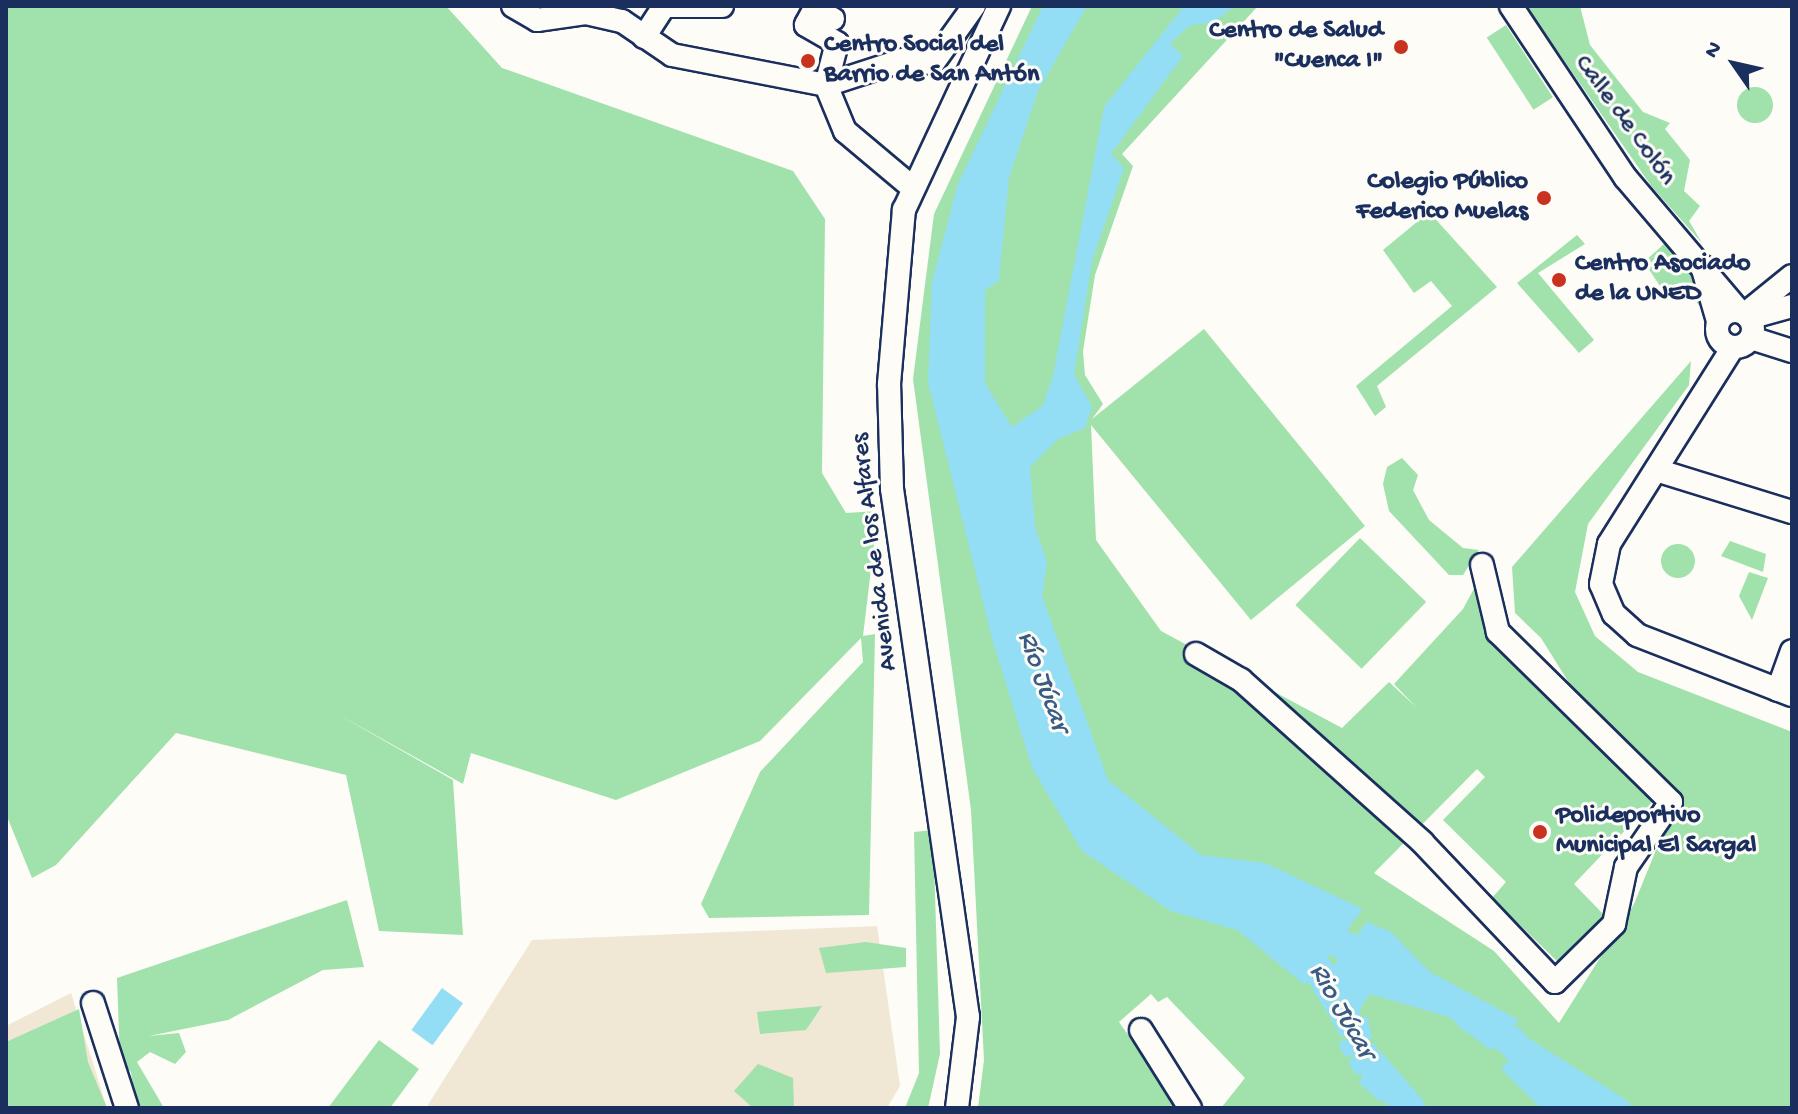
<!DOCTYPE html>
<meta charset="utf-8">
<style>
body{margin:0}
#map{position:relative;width:1798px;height:1114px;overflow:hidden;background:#fdfcf7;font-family:"Gochi Hand",sans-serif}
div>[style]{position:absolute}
.built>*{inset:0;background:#f0e7d5}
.green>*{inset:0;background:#a1e1ab;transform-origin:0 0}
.round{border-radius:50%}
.water>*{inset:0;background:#93def4;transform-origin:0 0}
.river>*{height:30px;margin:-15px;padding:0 15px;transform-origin:15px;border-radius:15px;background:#93def4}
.roads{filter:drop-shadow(2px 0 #1b2f5e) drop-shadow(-2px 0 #1b2f5e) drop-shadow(0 2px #1b2f5e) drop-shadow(0 -2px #1b2f5e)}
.minor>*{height:22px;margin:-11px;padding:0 11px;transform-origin:11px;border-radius:11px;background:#fdfcf7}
.minor>.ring{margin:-11px;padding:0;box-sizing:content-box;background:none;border:22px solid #fdfcf7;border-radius:50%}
.dots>*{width:22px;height:22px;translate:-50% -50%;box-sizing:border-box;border:4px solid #fdfcf7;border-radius:50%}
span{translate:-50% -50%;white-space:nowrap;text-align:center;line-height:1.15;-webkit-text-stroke:6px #fdfcf7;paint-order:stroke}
.poi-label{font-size:26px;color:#1b2f5e;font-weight:700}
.right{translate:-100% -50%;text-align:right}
.left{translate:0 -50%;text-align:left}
.street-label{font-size:26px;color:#1b2f5e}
.water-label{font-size:28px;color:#395b84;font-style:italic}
.frame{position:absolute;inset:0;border:8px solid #1b2f5e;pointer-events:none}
.north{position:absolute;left:1694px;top:24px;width:80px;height:80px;-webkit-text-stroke:6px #fdfcf7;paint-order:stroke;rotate:304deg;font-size:22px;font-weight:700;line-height:32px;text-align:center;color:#1b2f5e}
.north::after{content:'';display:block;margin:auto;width:28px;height:36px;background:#1b2f5e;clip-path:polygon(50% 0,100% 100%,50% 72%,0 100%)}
</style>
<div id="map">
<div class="built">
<i style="clip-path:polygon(877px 926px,900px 1086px,887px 1108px,426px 1108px,532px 940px)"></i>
<i style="clip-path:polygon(71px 993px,107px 1108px,6px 1108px,6px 1026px)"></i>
</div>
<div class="green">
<i style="clip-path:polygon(6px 6px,446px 6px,502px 68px,793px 171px,825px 219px,822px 473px,846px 513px,878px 511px,863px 636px,875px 634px,869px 915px,709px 918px,701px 904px,760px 772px,863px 662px,861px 638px,760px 741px,616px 800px,471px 753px,463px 784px,334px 712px,453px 780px,463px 935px,379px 931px,346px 775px,176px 733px,56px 865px,32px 878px,6px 814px)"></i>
<i style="clip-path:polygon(1032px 6px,1258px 6px,1122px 154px,1133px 166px,1095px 275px,1083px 351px,1085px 375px,1103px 404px,1092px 419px,1204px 329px,1365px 526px,1251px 620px,1091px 425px,1096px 540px,1161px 631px,1342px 728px,1389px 682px,1416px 707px,1394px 684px,1463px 609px,1477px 583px,1485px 629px,1657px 797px,1574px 884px,1604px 915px,1559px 963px,1492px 898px,1506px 882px,1443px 820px,1485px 777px,1477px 769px,1374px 873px,1494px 951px,1559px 1023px,1634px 904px,1678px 796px,1576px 694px,1541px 638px,1515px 613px,1512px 567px,1691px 361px,1689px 385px,1588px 524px,1575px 592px,1595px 636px,1638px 672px,1792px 732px,1792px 1108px,1221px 1108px,1245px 1078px,1167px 997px,1158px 1002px,1151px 994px,1119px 1022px,1179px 1108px,978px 1108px,984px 1060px,971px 810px,913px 379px,934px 214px)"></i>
<i style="clip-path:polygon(1526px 6px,1580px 6px,1590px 45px,1643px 112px,1670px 123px,1665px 129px,1690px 160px,1684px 191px,1700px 206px,1689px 221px,1702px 243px,1652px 187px)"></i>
<i style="left:1506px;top:25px;width:86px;height:23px;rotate:57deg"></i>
<i class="round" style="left:1737px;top:87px;width:36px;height:36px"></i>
<i style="clip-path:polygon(1429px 212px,1497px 287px,1377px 386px,1386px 407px,1375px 416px,1356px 386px,1452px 306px,1431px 281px,1414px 293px,1383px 250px)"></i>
<i style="clip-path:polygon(1577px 235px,1585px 244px,1538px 273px,1594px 340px,1579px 353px,1517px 283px)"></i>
<i style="clip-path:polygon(1665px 243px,1696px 280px,1707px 305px,1703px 310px,1680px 283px,1662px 289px,1644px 262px)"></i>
<i style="clip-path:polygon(1402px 458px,1418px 475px,1413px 490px,1429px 520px,1463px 548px,1479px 550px,1463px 575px,1449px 575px,1389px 511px,1383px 484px,1387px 467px)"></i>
<i style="left:1360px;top:538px;width:92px;height:93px;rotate:44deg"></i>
<i style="clip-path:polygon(1730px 541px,1766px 554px,1763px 572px,1721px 556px)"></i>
<i class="round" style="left:1661px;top:544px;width:34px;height:34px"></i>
<i style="clip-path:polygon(1749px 572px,1768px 578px,1752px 620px,1739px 596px)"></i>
<i style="clip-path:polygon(933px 830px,940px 1054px,928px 1108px,905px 1108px,919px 1073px,914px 832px)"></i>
<i style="clip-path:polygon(347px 900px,364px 967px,323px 970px,228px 1020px,149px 1036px,179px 1033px,186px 1052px,175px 1064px,150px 1052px,137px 1062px,164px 1108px,136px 1108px,131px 1072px,120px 1060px,117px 978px)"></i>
<i style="clip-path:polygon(866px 942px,906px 948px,906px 967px,826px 973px,819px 948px)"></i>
<i style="clip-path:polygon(822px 1006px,806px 1030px,760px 1034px,757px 1012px)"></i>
<i style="clip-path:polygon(79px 1009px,88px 1062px,107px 1108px,6px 1108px,6px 1042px)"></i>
<i style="clip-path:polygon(379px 1040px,419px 1069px,390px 1108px,328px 1108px)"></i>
<i style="clip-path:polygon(758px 1064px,793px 1078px,794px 1108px,753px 1108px,734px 1091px)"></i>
</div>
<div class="water">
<i style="clip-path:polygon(1043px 6px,1087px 6px,1038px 91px,1009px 178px,999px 281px,985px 290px,985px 383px,1012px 427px,1043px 405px,1053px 376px,1104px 107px,1184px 6px,1235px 6px,1212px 23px,1190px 25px,1170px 44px,1183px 56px,1111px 154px,1124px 168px,1092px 261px,1074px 374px,1092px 407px,1085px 428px,1058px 439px,1030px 467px,1035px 527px,1047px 562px,1042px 596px,1108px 780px,1201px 855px,1265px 863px,1363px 909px,1305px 985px,1237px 930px,1171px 911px,1082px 851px,1032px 768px,992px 639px,928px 382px,932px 282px,958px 184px)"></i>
<i style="clip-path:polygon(1367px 922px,1391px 932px,1430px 972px,1519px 1020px,1490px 1050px,1449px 1017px,1370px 994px,1353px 1019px,1367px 1016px,1372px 1037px,1365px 1044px,1376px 1044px,1378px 1068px,1405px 1089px,1380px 1102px,1359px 1083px,1365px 1072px,1356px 1075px,1348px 1062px,1355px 1054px,1345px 1057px,1338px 1043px,1352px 1037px,1340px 1036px,1328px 1013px,1341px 1011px,1329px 1009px,1329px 998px,1315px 990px)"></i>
<i style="left:442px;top:988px;width:26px;height:52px;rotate:36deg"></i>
<i style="clip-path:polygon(1528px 1038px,1628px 1101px,1632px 1108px,1541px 1108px,1501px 1069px)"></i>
</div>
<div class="river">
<i style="left:1303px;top:922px;width:92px;rotate:29.9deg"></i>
<i style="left:1297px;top:935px;width:92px;rotate:58.4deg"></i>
<i style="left:1470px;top:1017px;width:48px;rotate:30.3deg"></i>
<i style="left:1511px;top:1041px;width:89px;rotate:49.1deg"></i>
<i style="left:1371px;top:1063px;width:60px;rotate:49.1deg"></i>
</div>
<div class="roads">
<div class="minor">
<i style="left:513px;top:6px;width:28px;rotate:30deg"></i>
<i style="left:537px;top:20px;width:49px;rotate:-8.1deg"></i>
<i style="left:586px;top:13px;width:37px;rotate:13deg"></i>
<i style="left:622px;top:21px;width:60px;rotate:34.2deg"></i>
<i style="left:672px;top:55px;width:157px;rotate:11deg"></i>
<i style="left:826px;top:85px;width:50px;rotate:67.6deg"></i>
<i style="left:845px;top:131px;width:89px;rotate:40deg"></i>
<i style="left:1511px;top:6px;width:206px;rotate:56.3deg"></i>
<i style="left:1625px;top:177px;width:176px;rotate:49.6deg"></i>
<i style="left:644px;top:37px;width:37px;rotate:-57deg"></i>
<i style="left:664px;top:6px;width:58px"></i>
<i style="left:826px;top:85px;width:81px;rotate:-18deg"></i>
<i style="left:903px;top:60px;width:30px;rotate:6deg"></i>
<i style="left:933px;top:63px;width:70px;rotate:-54.3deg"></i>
<i style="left:826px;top:85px;width:43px;rotate:-75.3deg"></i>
<i style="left:837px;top:43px;width:36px;rotate:-150deg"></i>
<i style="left:806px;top:25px;width:17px;rotate:-62deg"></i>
<i style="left:814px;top:10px;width:21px;rotate:25deg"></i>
<i style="left:1702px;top:266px;width:57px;rotate:73.8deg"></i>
<i class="ring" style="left:1717px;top:311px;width:14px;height:14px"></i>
<i style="left:1745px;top:314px;width:60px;rotate:-39deg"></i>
<i style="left:1749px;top:318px;width:45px;rotate:-15.6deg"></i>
<i style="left:1751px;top:338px;width:43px;rotate:17.6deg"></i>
<i style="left:1733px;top:347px;width:233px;rotate:122.2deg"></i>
<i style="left:1609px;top:544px;width:41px;rotate:101.3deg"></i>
<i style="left:1601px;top:584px;width:33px;rotate:67deg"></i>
<i style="left:1614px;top:614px;width:31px;rotate:42deg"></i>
<i style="left:1637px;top:635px;width:166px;rotate:21.2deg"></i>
<i style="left:1656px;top:470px;width:142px;rotate:17.2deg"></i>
<i style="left:1196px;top:654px;width:52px;rotate:30deg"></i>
<i style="left:1241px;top:680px;width:243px;rotate:41.8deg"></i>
<i style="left:1422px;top:842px;width:193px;rotate:46.5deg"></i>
<i style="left:1555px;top:982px;width:83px;rotate:-44.5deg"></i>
<i style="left:1614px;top:924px;width:58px;rotate:-78.1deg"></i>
<i style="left:1626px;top:867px;width:79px;rotate:-55.3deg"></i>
<i style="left:1671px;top:802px;width:243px;rotate:-135.5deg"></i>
<i style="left:1498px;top:632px;width:69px;rotate:-103.4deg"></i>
<i style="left:1778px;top:690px;width:41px;rotate:-70.3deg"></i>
<i style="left:93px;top:1003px;width:110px;rotate:72.1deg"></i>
<i style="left:1141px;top:1030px;width:92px;rotate:57.9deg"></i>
<i style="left:957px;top:1108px;width:92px;rotate:-83.1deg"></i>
<i style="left:968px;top:1017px;width:533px;rotate:-98.19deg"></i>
<i style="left:892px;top:489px;width:105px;rotate:-91.6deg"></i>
<i style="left:889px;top:384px;width:175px;rotate:-85.1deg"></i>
<i style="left:904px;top:210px;width:225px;rotate:-65deg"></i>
</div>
</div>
<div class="dots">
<i style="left:1401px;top:47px;background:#c8321e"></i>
<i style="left:808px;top:61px;background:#c8321e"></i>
<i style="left:1544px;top:198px;background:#c8321e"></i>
<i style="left:1559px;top:280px;background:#c8321e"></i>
<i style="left:1540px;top:832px;background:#c8321e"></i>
</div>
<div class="poi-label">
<span class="right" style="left:1383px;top:47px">Centro de Salud<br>"Cuenca I"</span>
<span class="left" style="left:824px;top:61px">Centro Social del<br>Barrio de San Antón</span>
<span class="right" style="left:1528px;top:198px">Colegio Público<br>Federico Muelas</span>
<span class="left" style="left:1575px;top:280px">Centro Asociado<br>de la UNED</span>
<span class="left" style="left:1556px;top:832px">Polideportivo<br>Municipal El Sargal</span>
</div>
<div class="street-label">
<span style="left:1624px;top:121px;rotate:54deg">Calle de Colón</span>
<span style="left:876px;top:552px;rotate:-97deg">Avenida de los Alfares</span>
</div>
<div class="water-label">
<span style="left:1042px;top:682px;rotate:70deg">Río Júcar</span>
<span style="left:1341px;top:1012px;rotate:60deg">Rio Júcar</span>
</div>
<div class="frame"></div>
<div class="north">N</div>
</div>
